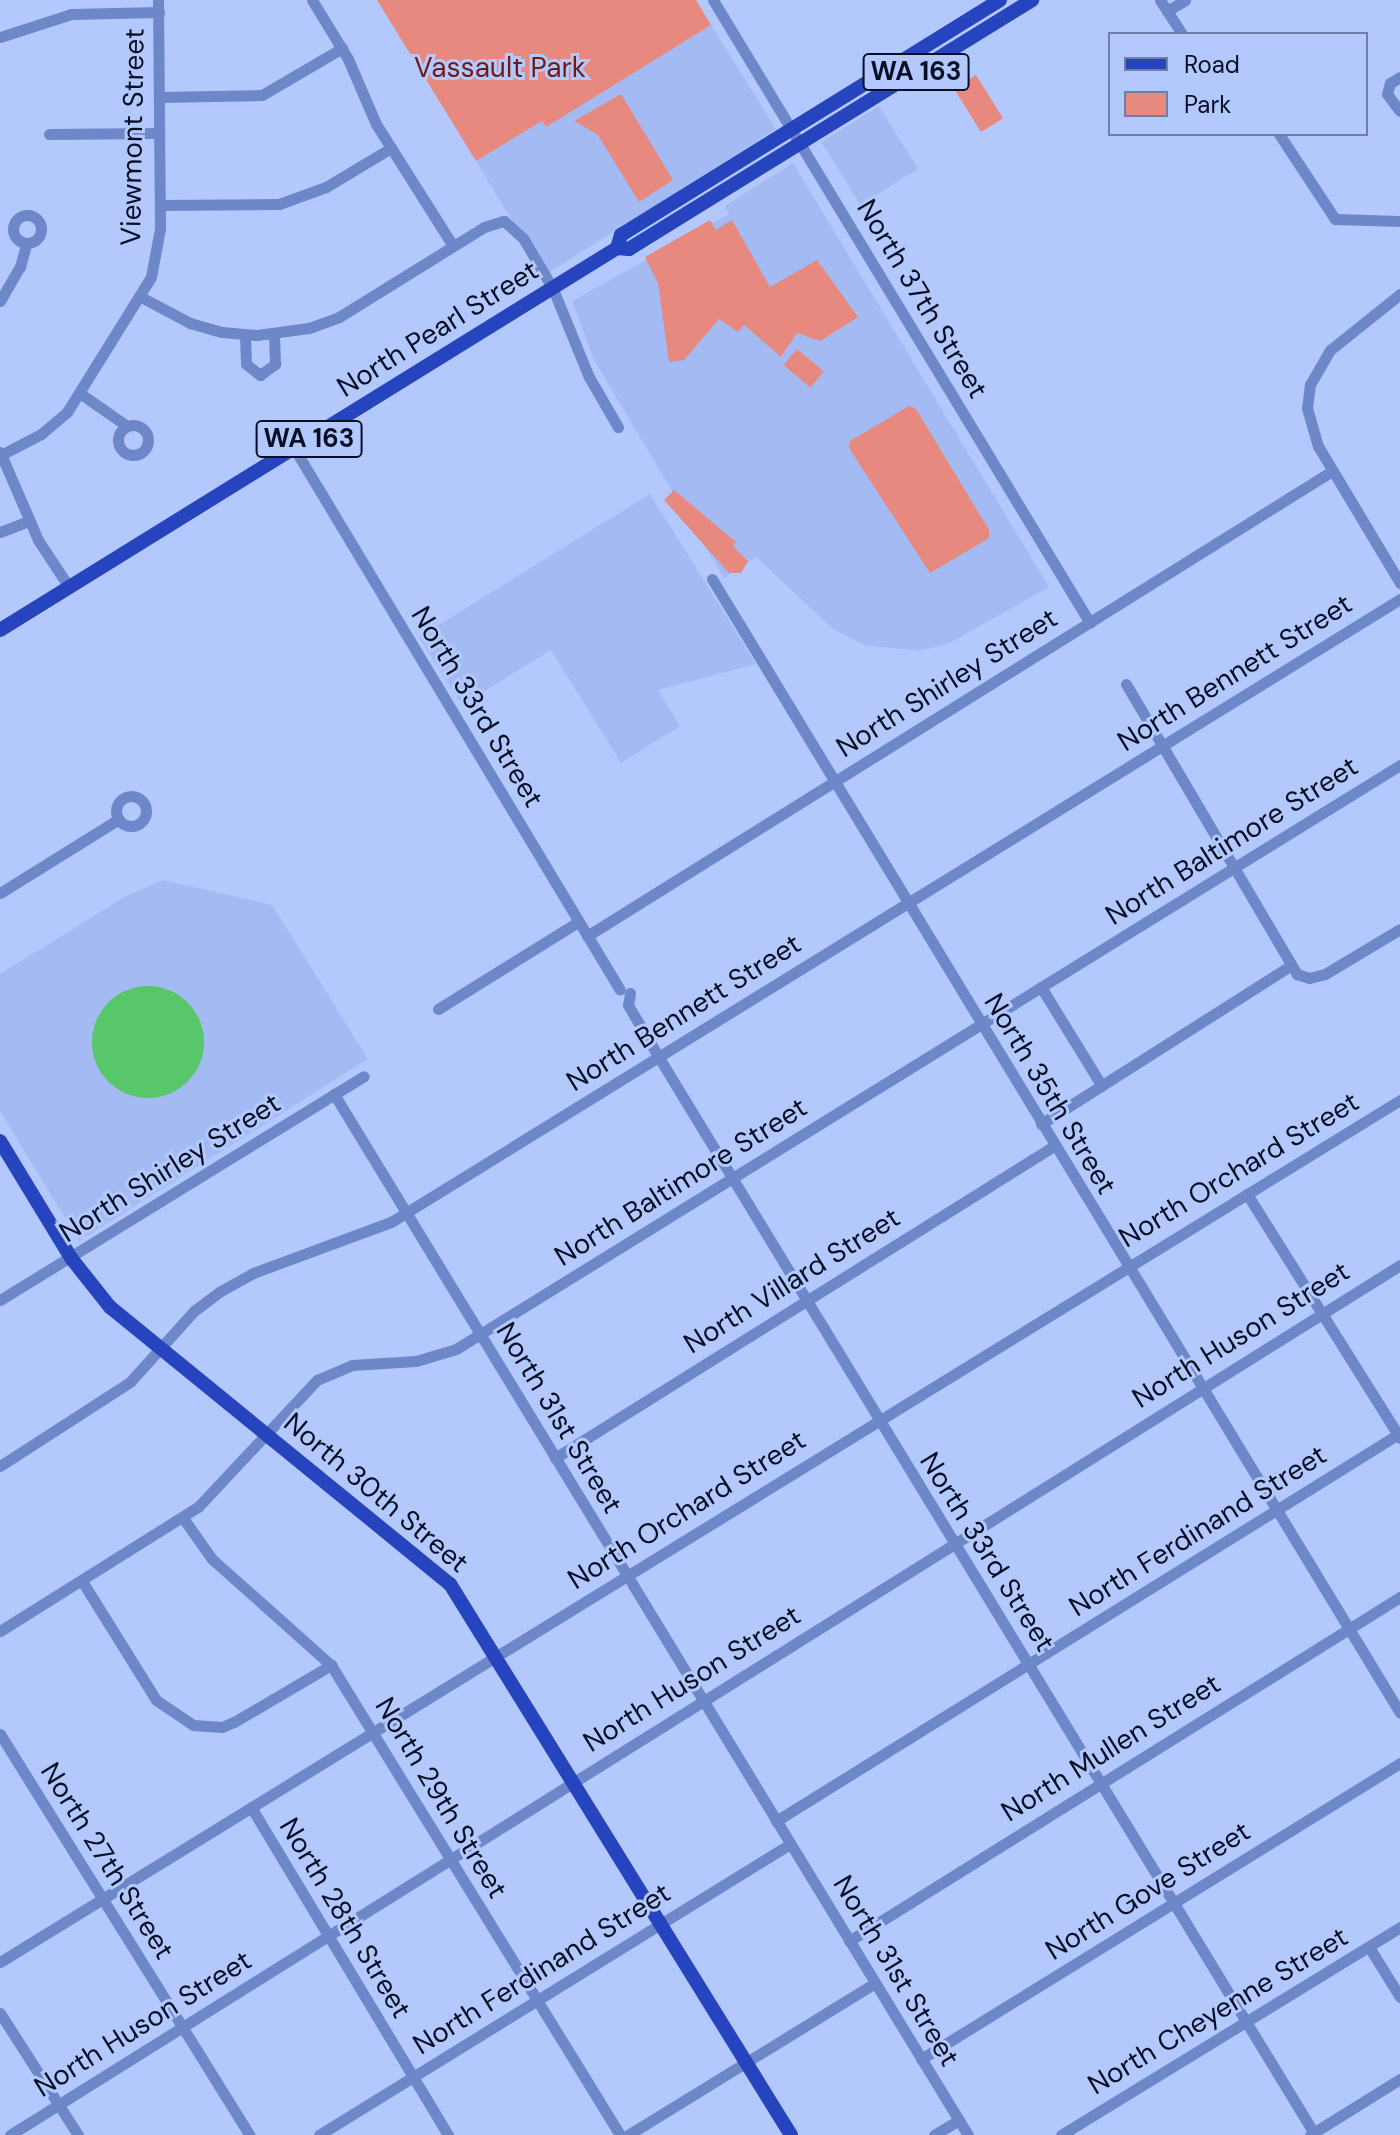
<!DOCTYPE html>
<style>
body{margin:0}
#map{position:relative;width:1400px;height:2135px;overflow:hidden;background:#b3c9fe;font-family:"DM Sans",sans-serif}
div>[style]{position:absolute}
.built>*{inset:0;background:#a3baf3;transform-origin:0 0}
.green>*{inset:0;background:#e8897f;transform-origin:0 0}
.water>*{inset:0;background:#58c769}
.round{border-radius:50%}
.minor>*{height:11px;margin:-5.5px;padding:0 5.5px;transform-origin:5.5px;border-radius:5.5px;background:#6e87c8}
.minor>.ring{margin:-5.5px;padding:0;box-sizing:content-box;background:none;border:11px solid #6e87c8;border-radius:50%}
.major>*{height:14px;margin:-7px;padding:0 7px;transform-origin:7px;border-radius:7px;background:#2644bd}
span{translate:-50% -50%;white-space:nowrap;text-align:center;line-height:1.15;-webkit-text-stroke:6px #b3c9fe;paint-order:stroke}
.shield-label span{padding:2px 6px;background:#b3c9fe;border:2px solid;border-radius:6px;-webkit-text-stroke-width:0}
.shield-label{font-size:26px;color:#070f25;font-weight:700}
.park-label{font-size:28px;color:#6e1b18}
.street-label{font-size:28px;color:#070f25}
.legend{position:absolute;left:1108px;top:32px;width:260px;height:104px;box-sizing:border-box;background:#b3c9fe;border:2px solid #6e7fa7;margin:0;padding:10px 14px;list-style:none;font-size:24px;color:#070f25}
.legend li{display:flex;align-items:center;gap:16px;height:40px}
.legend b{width:40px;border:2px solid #6e7fa7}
</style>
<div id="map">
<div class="built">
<i style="clip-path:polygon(711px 25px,776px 129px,545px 275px,476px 161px,542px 121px,546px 126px)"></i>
<i style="left:879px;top:106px;width:74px;height:68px;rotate:58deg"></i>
<i style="clip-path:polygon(793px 163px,1049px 587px,948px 644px,919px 651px,864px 645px,833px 629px,756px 557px,724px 578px,594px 360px,572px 301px,729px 214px,725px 206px)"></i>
<i style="clip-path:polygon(650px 494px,756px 664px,658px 690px,680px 726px,621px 763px,551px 650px,462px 705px,419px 637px)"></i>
<i style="clip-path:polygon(163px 880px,272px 905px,368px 1059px,79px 1241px,0 1111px,0 974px,126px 896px)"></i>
</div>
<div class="green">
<i style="clip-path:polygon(377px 0,696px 0,711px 25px,546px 127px,542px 121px,476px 161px)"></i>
<i style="left:976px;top:75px;width:51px;height:26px;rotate:58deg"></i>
<i style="clip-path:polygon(621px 94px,673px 180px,639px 202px,598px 135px,574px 121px)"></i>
<i style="clip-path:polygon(710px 220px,716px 230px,732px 220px,770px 287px,817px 260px,858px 317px,820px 341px,797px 333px,781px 357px,744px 325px,738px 332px,719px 319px,684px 360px,669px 362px,658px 283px,645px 257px)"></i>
<i style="left:797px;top:349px;width:35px;height:21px;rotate:40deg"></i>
<i style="clip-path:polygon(909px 406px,916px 409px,989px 530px,989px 538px,930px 573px,849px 448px,850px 441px)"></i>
<i style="clip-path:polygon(674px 490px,736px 542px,733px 546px,748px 561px,741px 573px,729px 573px,664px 500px)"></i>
</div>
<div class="water">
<i class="round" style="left:92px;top:986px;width:112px;height:112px"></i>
</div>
<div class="minor">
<i style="left:312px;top:0;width:69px;rotate:58.6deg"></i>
<i style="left:348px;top:59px;width:71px;rotate:66.7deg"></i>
<i style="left:376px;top:124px;width:144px;rotate:57.7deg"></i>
<i style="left:713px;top:0;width:728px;rotate:58.82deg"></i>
<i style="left:1160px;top:0;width:40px;rotate:57.1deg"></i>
<i style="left:1167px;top:11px;width:21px;rotate:-31deg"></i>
<i style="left:0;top:37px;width:75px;rotate:-17.9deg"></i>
<i style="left:71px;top:14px;width:88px;rotate:-1.3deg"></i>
<i style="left:1400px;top:77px;width:12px;rotate:149deg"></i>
<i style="left:1390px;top:83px;width:11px;rotate:105deg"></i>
<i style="left:1387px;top:94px;width:21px;rotate:53deg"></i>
<i style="left:159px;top:97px;width:103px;rotate:-1.1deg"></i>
<i style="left:262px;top:95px;width:93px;rotate:-30.4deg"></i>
<i style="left:49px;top:134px;width:109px;rotate:-0.5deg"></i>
<i style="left:1279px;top:134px;width:102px;rotate:56.6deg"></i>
<i style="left:1335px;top:219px;width:65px;rotate:1.8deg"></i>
<i style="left:160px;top:205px;width:119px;rotate:-0.5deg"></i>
<i style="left:279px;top:204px;width:50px;rotate:-19.9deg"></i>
<i style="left:326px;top:187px;width:76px;rotate:-31deg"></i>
<i class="ring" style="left:13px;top:215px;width:17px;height:17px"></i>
<i style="left:1400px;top:294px;width:90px;rotate:141.3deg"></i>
<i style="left:1330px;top:350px;width:39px;rotate:120deg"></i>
<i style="left:1310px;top:384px;width:24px;rotate:97deg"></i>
<i style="left:1307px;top:408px;width:40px;rotate:74deg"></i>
<i style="left:1318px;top:446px;width:160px;rotate:59.1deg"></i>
<i style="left:139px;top:296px;width:58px;rotate:27.9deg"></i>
<i style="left:190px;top:323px;width:33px;rotate:16deg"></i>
<i style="left:222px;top:332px;width:35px;rotate:5deg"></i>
<i style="left:257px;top:335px;width:52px;rotate:-7.7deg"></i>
<i style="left:309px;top:328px;width:32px;rotate:-20deg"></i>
<i style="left:339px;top:317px;width:171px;rotate:-31.8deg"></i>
<i style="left:484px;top:227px;width:21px;rotate:-17deg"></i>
<i style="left:504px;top:221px;width:25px;rotate:42deg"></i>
<i style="left:523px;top:238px;width:59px;rotate:59.5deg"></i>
<i style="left:553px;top:289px;width:95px;rotate:67.8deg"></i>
<i style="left:589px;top:377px;width:58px;rotate:59.9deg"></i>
<i style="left:0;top:301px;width:39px;rotate:-60deg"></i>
<i style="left:20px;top:267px;width:24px;rotate:-75deg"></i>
<i style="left:245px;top:335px;width:29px;rotate:88deg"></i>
<i style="left:246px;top:364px;width:18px;rotate:38deg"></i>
<i style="left:260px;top:375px;width:19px;rotate:-36deg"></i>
<i style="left:275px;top:364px;width:30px;rotate:-92deg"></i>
<i style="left:81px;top:394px;width:56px;rotate:34.8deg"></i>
<i class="ring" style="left:118px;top:425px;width:19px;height:19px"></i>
<i style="left:294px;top:448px;width:632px;rotate:58.97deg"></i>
<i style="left:0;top:452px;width:96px;rotate:66.6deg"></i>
<i style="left:38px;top:540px;width:56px;rotate:56.6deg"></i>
<i style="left:1px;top:455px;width:45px;rotate:-27.7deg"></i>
<i style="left:41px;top:434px;width:34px;rotate:-40deg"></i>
<i style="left:67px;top:412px;width:159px;rotate:-58.1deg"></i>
<i style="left:151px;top:277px;width:49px;rotate:-79.4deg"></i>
<i style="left:160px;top:229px;width:229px;rotate:-90.5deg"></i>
<i style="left:0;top:532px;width:31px;rotate:-21deg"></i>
<i style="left:712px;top:579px;width:1326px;rotate:58.75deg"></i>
<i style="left:1126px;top:684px;width:337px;rotate:59.5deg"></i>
<i style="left:1297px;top:974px;width:13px;rotate:18deg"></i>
<i style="left:1309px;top:978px;width:16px;rotate:-14deg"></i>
<i style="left:1325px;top:974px;width:87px;rotate:-31deg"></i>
<i class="ring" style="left:116px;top:796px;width:19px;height:19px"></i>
<i style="left:0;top:893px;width:140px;rotate:-31.9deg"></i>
<i style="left:587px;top:936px;width:878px;rotate:-31.97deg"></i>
<i style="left:1041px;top:987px;width:116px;rotate:58.4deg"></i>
<i style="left:630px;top:993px;width:12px;rotate:99deg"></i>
<i style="left:628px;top:1005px;width:59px;rotate:59.5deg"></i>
<i style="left:658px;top:1056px;width:1263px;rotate:58.66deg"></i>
<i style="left:438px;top:1009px;width:165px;rotate:-31.9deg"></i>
<i style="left:334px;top:1094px;width:1219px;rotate:58.66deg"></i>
<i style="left:1041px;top:1124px;width:295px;rotate:-32.4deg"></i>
<i style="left:1247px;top:1194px;width:288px;rotate:57.9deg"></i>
<i style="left:0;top:1300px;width:427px;rotate:-31.6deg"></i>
<i style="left:555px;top:1458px;width:589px;rotate:-32.02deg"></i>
<i style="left:0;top:1466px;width:155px;rotate:-32.9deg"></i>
<i style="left:130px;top:1382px;width:96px;rotate:-48deg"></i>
<i style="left:194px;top:1311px;width:31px;rotate:-37deg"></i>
<i style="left:219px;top:1292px;width:39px;rotate:-29deg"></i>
<i style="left:253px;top:1273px;width:147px;rotate:-20.3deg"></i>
<i style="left:391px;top:1222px;width:1186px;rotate:-31.69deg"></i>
<i style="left:183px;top:1518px;width:50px;rotate:54.7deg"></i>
<i style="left:212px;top:1559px;width:159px;rotate:41.7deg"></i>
<i style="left:331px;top:1665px;width:552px;rotate:58.41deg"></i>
<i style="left:82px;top:1581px;width:140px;rotate:58.1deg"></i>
<i style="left:156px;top:1700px;width:45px;rotate:34deg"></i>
<i style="left:193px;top:1725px;width:29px;rotate:4deg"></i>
<i style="left:222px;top:1727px;width:13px;rotate:-23deg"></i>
<i style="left:234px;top:1722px;width:113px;rotate:-30.4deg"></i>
<i style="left:0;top:1631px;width:234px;rotate:-32.1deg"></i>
<i style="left:198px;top:1507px;width:174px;rotate:-46.9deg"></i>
<i style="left:317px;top:1380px;width:38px;rotate:-23deg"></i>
<i style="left:352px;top:1365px;width:64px;rotate:-3.6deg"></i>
<i style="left:416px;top:1361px;width:42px;rotate:-16.7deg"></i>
<i style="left:456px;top:1349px;width:1110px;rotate:-31.74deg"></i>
<i style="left:0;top:1734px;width:473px;rotate:58.1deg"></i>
<i style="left:251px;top:1807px;width:383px;rotate:59deg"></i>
<i style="left:776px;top:1821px;width:735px;rotate:-31.87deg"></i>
<i style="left:849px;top:1941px;width:650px;rotate:-31.98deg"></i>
<i style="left:1369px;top:1947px;width:59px;rotate:58.2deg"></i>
<i style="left:0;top:1962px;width:1644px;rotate:-31.62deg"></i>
<i style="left:0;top:2013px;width:145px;rotate:57.4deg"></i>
<i style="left:921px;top:2059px;width:563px;rotate:-31.71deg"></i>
<i style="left:10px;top:2135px;width:1640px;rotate:-32.04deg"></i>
<i style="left:319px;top:2135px;width:554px;rotate:-31.71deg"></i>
<i style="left:628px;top:2135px;width:290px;rotate:-31.6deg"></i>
<i style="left:934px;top:2135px;width:29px;rotate:-31deg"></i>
<i style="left:1061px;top:2135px;width:398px;rotate:-31.5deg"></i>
<i style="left:1310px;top:2135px;width:106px;rotate:-31.9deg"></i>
</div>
<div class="major">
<i style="left:617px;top:248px;width:14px;rotate:-73deg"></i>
<i style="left:621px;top:235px;width:446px;rotate:-31.8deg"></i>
<i style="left:0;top:630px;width:726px;rotate:-31.76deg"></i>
<i style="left:617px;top:248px;width:12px;rotate:5deg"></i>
<i style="left:629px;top:249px;width:474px;rotate:-31.7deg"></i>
<i style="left:0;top:1141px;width:137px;rotate:58.7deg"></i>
<i style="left:71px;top:1258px;width:63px;rotate:51.5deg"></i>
<i style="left:110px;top:1307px;width:439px;rotate:39.2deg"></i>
<i style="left:450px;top:1584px;width:648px;rotate:58.25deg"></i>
</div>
<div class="shield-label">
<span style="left:916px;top:72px">WA 163</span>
<span style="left:309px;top:439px">WA 163</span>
</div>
<div class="park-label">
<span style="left:500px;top:68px">Vassault Park</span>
</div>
<div class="street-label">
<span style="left:133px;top:137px;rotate:-89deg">Viewmont Street</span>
<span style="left:922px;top:299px;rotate:59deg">North 37th Street</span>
<span style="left:438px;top:329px;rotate:-32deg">North Pearl Street</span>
<span style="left:1235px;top:673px;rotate:-32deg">North Bennett Street</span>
<span style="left:947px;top:683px;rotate:-32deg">North Shirley Street</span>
<span style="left:477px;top:707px;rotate:59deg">North 33rd Street</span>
<span style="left:1232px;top:841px;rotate:-32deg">North Baltimore Street</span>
<span style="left:684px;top:1013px;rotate:-32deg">North Bennett Street</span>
<span style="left:1050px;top:1094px;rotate:59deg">North 35th Street</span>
<span style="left:170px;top:1168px;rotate:-32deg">North Shirley Street</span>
<span style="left:1239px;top:1170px;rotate:-31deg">North Orchard Street</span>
<span style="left:681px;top:1182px;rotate:-32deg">North Baltimore Street</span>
<span style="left:792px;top:1281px;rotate:-32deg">North Villard Street</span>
<span style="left:1241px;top:1335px;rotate:-32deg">North Huson Street</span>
<span style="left:559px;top:1418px;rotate:59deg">North 31st Street</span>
<span style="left:376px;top:1493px;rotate:40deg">North 30th Street</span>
<span style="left:687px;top:1510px;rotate:-32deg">North Orchard Street</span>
<span style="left:1198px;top:1531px;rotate:-32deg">North Ferdinand Street</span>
<span style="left:987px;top:1552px;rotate:58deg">North 33rd Street</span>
<span style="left:692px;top:1679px;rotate:-32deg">North Huson Street</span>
<span style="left:1111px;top:1748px;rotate:-32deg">North Mullen Street</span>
<span style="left:441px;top:1798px;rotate:59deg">North 29th Street</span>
<span style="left:107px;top:1861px;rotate:58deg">North 27th Street</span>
<span style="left:1148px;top:1891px;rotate:-32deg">North Gove Street</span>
<span style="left:345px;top:1918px;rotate:59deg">North 28th Street</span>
<span style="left:542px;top:1969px;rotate:-32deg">North Ferdinand Street</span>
<span style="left:896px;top:1971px;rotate:59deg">North 31st Street</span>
<span style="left:1218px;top:2011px;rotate:-31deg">North Cheyenne Street</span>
<span style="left:143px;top:2024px;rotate:-32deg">North Huson Street</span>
</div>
<ul class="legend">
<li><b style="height:10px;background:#2644bd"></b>Road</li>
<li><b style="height:22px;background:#e8897f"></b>Park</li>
</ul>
</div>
